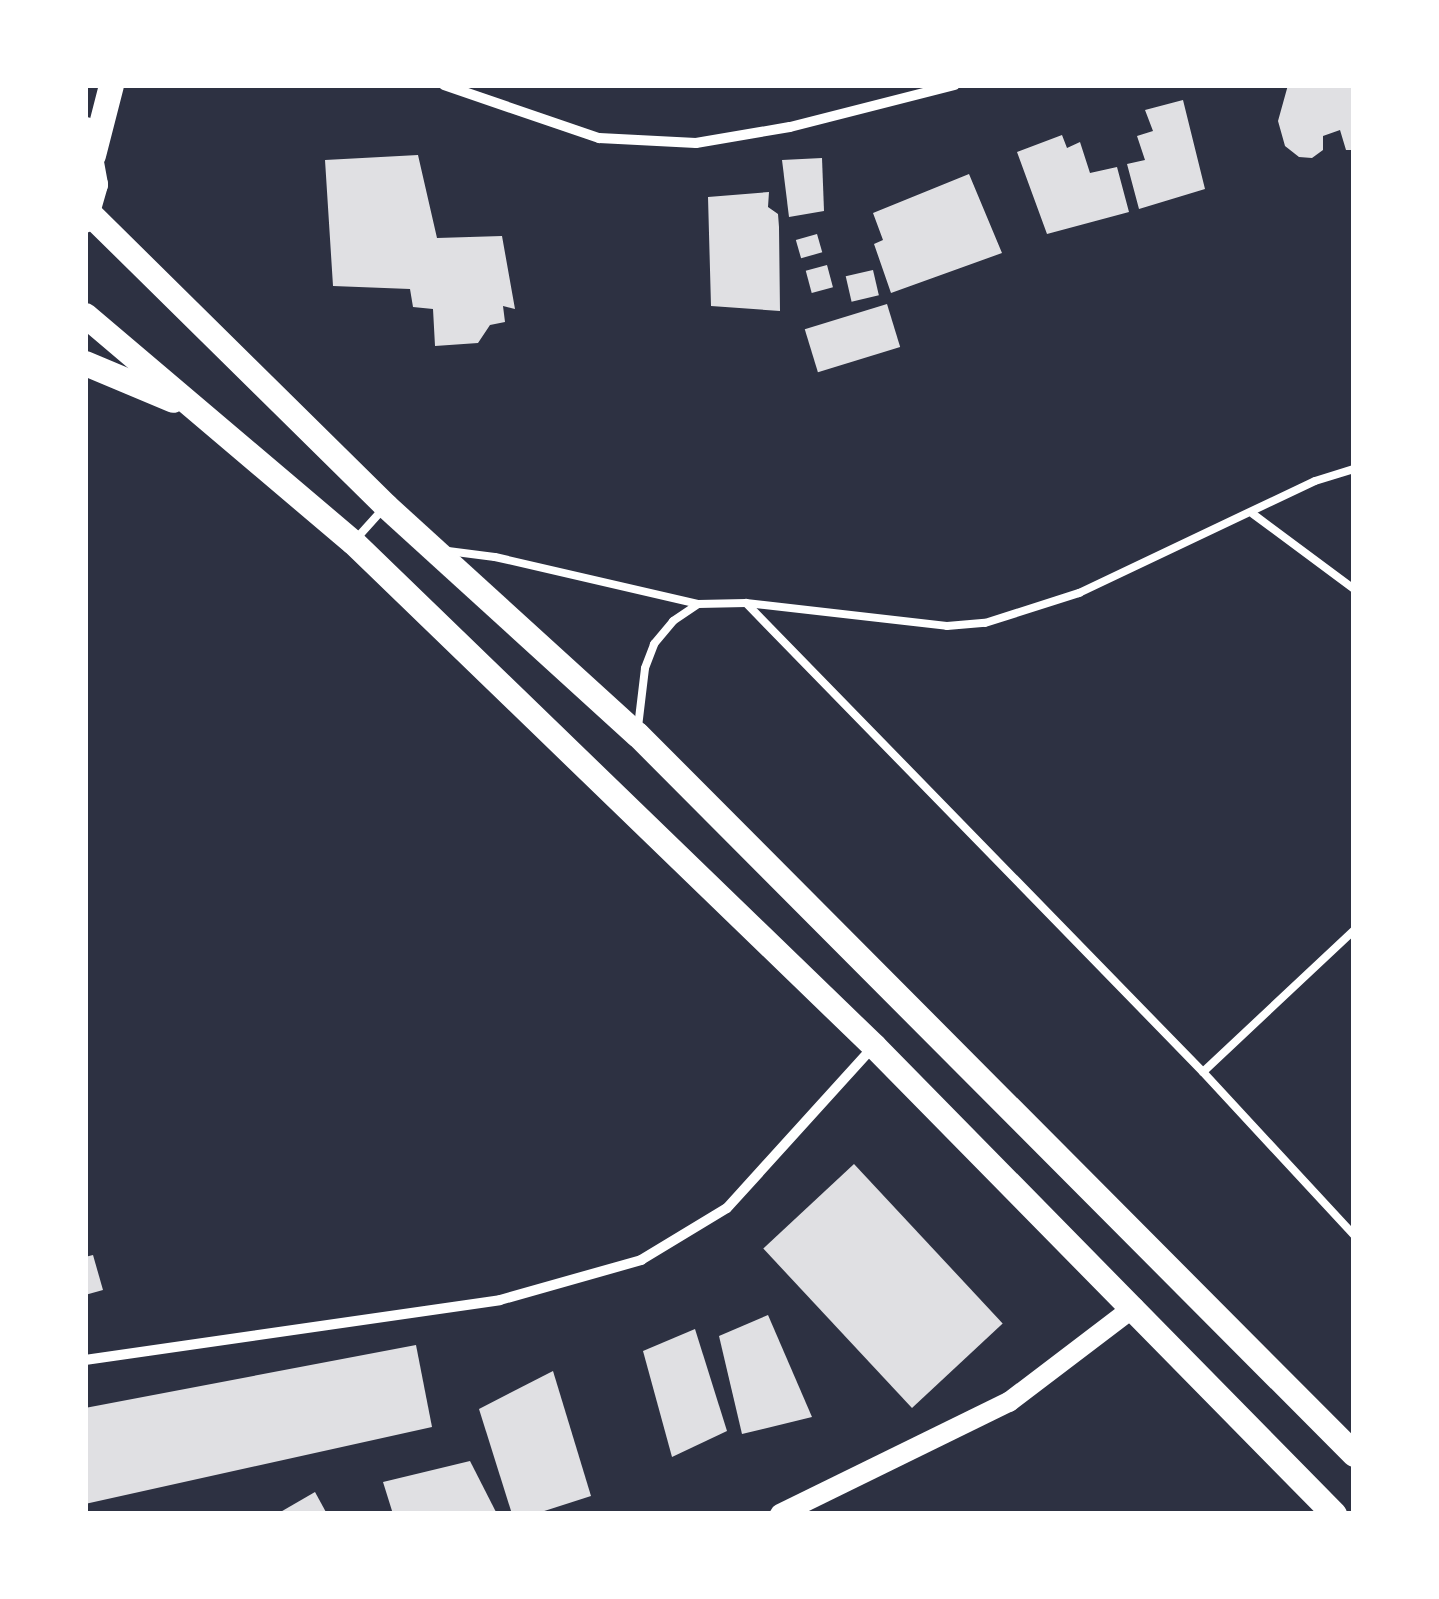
<!DOCTYPE html>
<style>
body{margin:0}
#map{position:relative;width:1439px;height:1599px;overflow:hidden;background:#2d3142;font-family:"Work Sans",sans-serif}
div>[style]{position:absolute}
.building>*{inset:0;background:#e0e0e3;transform-origin:0 0}
.service>*{height:8px;margin:-4px;padding:0 4px;transform-origin:4px;border-radius:4px;background:#fff}
.minor>*{height:10px;margin:-5px;padding:0 5px;transform-origin:5px;border-radius:5px;background:#fff}
.secondary>*{height:20px;margin:-10px;padding:0 10px;transform-origin:10px;border-radius:10px;background:#fff}
.primary>*{height:25px;margin:-12.5px;padding:0 12.5px;transform-origin:12.5px;border-radius:12.5px;background:#fff}
span{translate:-50% -50%;white-space:nowrap;text-align:center;line-height:1.15;-webkit-text-stroke:9px #fff;paint-order:stroke}
.frame{position:absolute;inset:0;border:88px solid #fff;pointer-events:none}
</style>
<div id="map">
<div class="building">
<i style="clip-path:polygon(1288px 85px,1354px 85px,1354px 150px,1346px 150px,1340px 130px,1323px 136px,1323px 150px,1312px 158px,1299px 157px,1285px 146px,1278px 121px)"></i>
<i style="clip-path:polygon(1183px 100px,1205px 189px,1139px 209px,1127px 164px,1145px 160px,1137px 136px,1153px 131px,1145px 110px)"></i>
<i style="clip-path:polygon(1062px 135px,1067px 148px,1080px 142px,1090px 173px,1117px 167px,1129px 212px,1047px 234px,1017px 152px)"></i>
<i style="clip-path:polygon(418px 155px,437px 238px,502px 236px,515px 309px,503px 306px,505px 322px,490px 325px,478px 343px,435px 346px,433px 309px,413px 307px,410px 289px,333px 286px,325px 160px)"></i>
<i style="clip-path:polygon(822px 158px,824px 211px,789px 217px,782px 160px)"></i>
<i style="clip-path:polygon(969px 174px,1002px 253px,891px 293px,874px 244px,883px 240px,873px 213px)"></i>
<i style="clip-path:polygon(769px 192px,768px 207px,778px 214px,779px 227px,780px 311px,711px 306px,708px 197px)"></i>
<i style="left:817px;top:234px;width:19px;height:22px;rotate:74deg"></i>
<i style="left:827px;top:265px;width:23px;height:22px;rotate:75deg"></i>
<i style="left:873px;top:270px;width:26px;height:28px;rotate:77deg"></i>
<i style="left:887px;top:304px;width:45px;height:86px;rotate:73deg"></i>
<i style="left:854px;top:1164px;width:218px;height:124px;rotate:47deg"></i>
<i style="clip-path:polygon(93px 1255px,103px 1290px,85px 1295px,85px 1257px)"></i>
<i style="clip-path:polygon(768px 1315px,812px 1417px,742px 1434px,719px 1336px)"></i>
<i style="clip-path:polygon(695px 1329px,727px 1431px,672px 1457px,643px 1351px)"></i>
<i style="clip-path:polygon(416px 1345px,432px 1427px,85px 1504px,85px 1408px)"></i>
<i style="clip-path:polygon(553px 1371px,591px 1496px,535px 1514px,512px 1514px,479px 1409px)"></i>
<i style="clip-path:polygon(470px 1461px,497px 1514px,393px 1514px,383px 1482px)"></i>
<i style="clip-path:polygon(315px 1492px,327px 1514px,277px 1514px)"></i>
</div>
<div class="service">
<i style="left:1253px;top:514px;width:126px;rotate:36.6deg"></i>
<i style="left:356px;top:539px;width:40px;rotate:-48deg"></i>
<i style="left:448px;top:551px;width:47px;rotate:7.3deg"></i>
<i style="left:495px;top:557px;width:208px;rotate:13deg"></i>
<i style="left:698px;top:604px;width:48px;rotate:-1.2deg"></i>
<i style="left:746px;top:603px;width:202px;rotate:6.5deg"></i>
<i style="left:947px;top:626px;width:38px;rotate:-5deg"></i>
<i style="left:985px;top:623px;width:99px;rotate:-17.7deg"></i>
<i style="left:1079px;top:593px;width:261px;rotate:-25.4deg"></i>
<i style="left:1315px;top:481px;width:41px;rotate:-17.1deg"></i>
<i style="left:746px;top:603px;width:655px;rotate:45.74deg"></i>
<i style="left:1203px;top:1072px;width:207px;rotate:-43.2deg"></i>
<i style="left:638px;top:727px;width:59px;rotate:-83.2deg"></i>
<i style="left:645px;top:668px;width:26px;rotate:-69deg"></i>
<i style="left:654px;top:644px;width:30px;rotate:-50deg"></i>
<i style="left:673px;top:621px;width:30px;rotate:-34deg"></i>
<i style="left:1203px;top:1072px;width:222px;rotate:47.2deg"></i>
</div>
<div class="minor">
<i style="left:444px;top:85px;width:164px;rotate:18.9deg"></i>
<i style="left:599px;top:138px;width:97px;rotate:3deg"></i>
<i style="left:696px;top:143px;width:95px;rotate:-9.7deg"></i>
<i style="left:790px;top:127px;width:170px;rotate:-14.3deg"></i>
<i style="left:85px;top:1360px;width:419px;rotate:-8.2deg"></i>
<i style="left:500px;top:1300px;width:147px;rotate:-15.8deg"></i>
<i style="left:641px;top:1260px;width:100px;rotate:-31.2deg"></i>
<i style="left:727px;top:1208px;width:217px;rotate:-47.8deg"></i>
</div>
<div class="secondary">
<i style="left:780px;top:1514px;width:255px;rotate:-26.1deg"></i>
<i style="left:1009px;top:1402px;width:157px;rotate:-37.2deg"></i>
</div>
<div class="primary">
<i style="left:85px;top:129px;width:56px;rotate:79.7deg"></i>
<i style="left:95px;top:184px;width:37px;rotate:106deg"></i>
<i style="left:93px;top:155px;width:72px;rotate:-75.6deg"></i>
<i style="left:89px;top:213px;width:417px;rotate:44.6deg"></i>
<i style="left:386px;top:506px;width:339px;rotate:42.3deg"></i>
<i style="left:637px;top:734px;width:1016px;rotate:45.12deg"></i>
<i style="left:85px;top:315px;width:351px;rotate:40.3deg"></i>
<i style="left:353px;top:542px;width:725px;rotate:44.05deg"></i>
<i style="left:874px;top:1046px;width:656px;rotate:45.49deg"></i>
<i style="left:85px;top:363px;width:95px;rotate:22.8deg"></i>
</div>
<div class="frame"></div>
</div>
